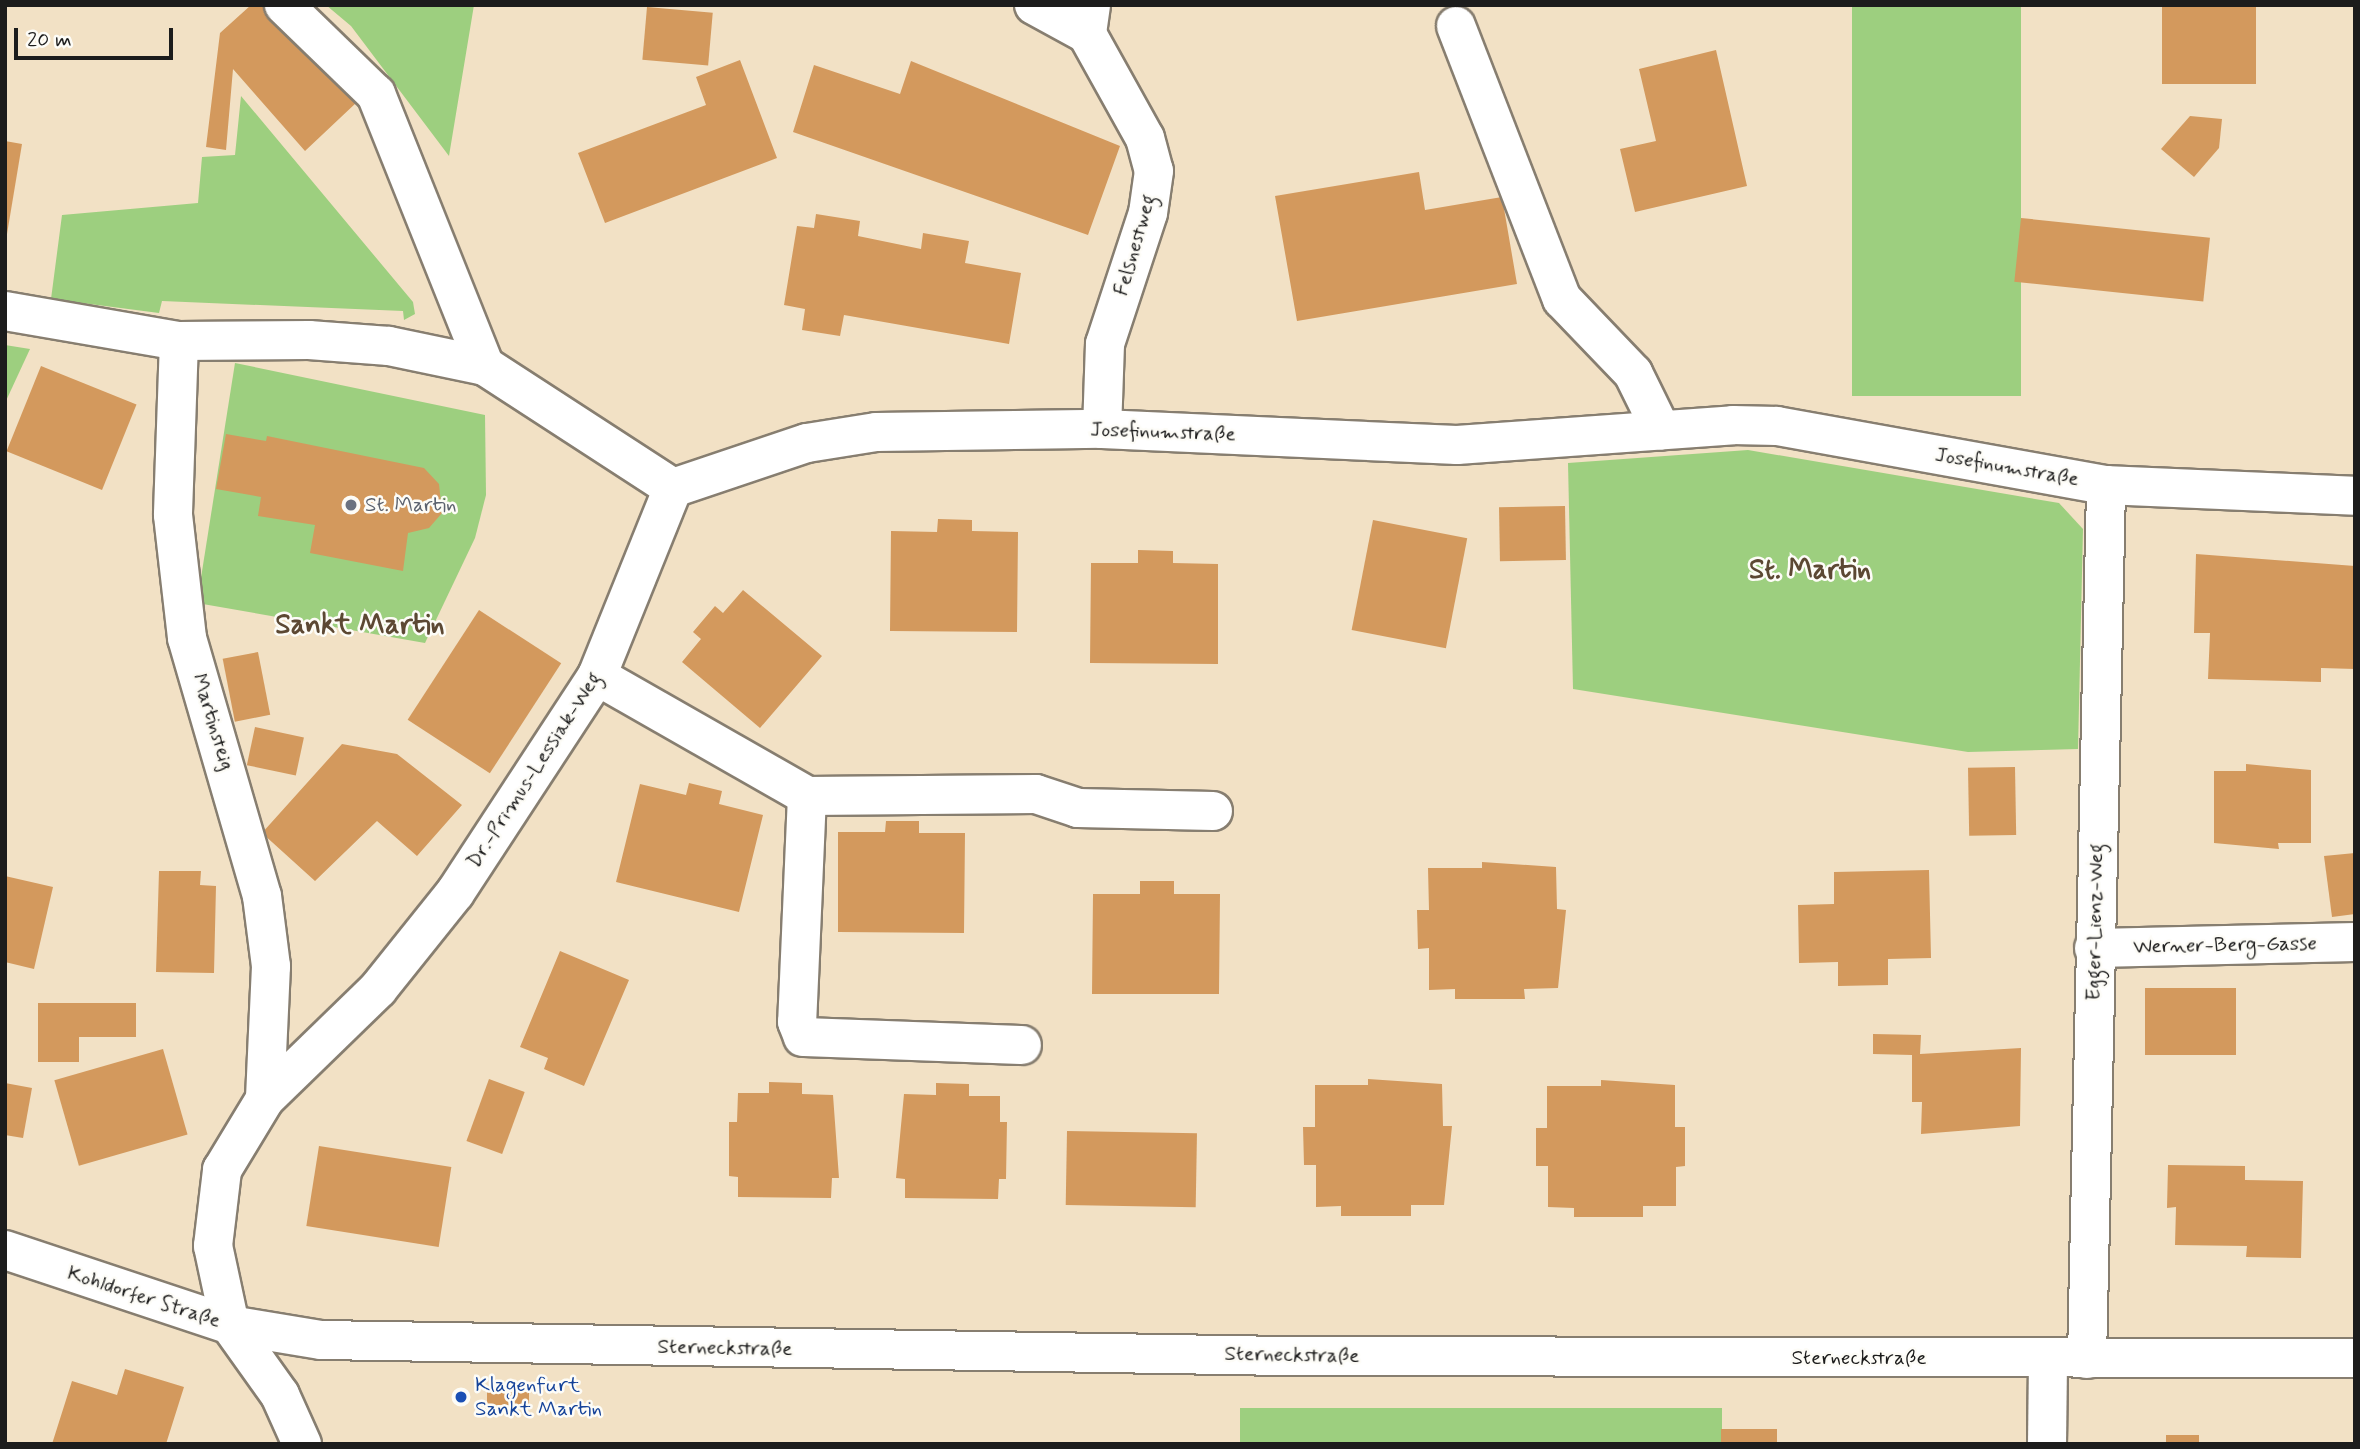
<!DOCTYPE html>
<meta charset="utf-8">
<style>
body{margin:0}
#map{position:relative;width:2360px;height:1449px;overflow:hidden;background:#f2e1c5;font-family:Mynerve,sans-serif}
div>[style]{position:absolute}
.green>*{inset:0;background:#9dcf7f;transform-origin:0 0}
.building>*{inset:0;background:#d3995d;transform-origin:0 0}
.roads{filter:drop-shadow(2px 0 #877e70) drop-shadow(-2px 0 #877e70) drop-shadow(0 2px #877e70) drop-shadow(0 -2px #877e70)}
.minor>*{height:38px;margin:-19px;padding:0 19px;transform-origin:19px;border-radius:19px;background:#fff}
.dots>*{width:19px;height:19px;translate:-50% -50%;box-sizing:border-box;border:4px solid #fdfcf7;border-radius:50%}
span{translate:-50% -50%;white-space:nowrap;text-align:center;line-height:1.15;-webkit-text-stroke:5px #fdfcf7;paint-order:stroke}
.street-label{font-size:21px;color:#1c1c1c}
.worship-label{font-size:21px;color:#5b616d}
.left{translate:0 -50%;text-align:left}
.transit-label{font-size:21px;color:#164399}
.district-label{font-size:28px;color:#5c4833;font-weight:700}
.frame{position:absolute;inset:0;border:7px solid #1c1c1c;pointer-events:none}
.scale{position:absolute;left:14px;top:28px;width:159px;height:32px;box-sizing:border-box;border:4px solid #1c1c1c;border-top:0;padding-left:9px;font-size:21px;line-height:24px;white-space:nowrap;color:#1c1c1c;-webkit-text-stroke:5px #fdfcf7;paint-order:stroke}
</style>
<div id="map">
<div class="green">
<i style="clip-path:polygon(326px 5px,474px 5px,449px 156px,351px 26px)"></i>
<i style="left:1852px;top:5px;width:169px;height:391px"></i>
<i style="clip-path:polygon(241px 96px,413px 302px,415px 314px,404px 320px,403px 311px,162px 301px,159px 313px,51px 299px,62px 215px,198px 203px,202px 157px,235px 155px)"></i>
<i style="clip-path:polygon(5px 345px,30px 349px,5px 403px)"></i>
<i style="clip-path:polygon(235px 363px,485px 415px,486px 495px,475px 538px,425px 643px,197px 603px)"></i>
<i style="clip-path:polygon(1748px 450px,2059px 503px,2083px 529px,2078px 749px,1968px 752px,1573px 689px,1568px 463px)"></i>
<i style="left:1240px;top:1408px;width:482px;height:36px"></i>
</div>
<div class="building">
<i style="clip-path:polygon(251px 5px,263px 5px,357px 102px,305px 151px,233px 69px,226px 150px,206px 147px,220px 33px)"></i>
<i style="left:2162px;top:5px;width:94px;height:79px"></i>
<i style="left:647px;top:7px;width:66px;height:53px;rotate:5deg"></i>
<i style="clip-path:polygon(1716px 50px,1747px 186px,1635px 212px,1620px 149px,1656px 141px,1639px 69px)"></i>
<i style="clip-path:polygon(740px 60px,777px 158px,605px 223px,578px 153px,706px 105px,696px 77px)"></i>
<i style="clip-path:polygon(911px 61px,1120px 146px,1088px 235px,793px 132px,814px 65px,900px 94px)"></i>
<i style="clip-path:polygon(2190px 116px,2222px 119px,2219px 148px,2194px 177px,2161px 149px)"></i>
<i style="clip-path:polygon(5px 141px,22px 144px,7px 234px,5px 234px)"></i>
<i style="clip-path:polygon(1419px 172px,1425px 210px,1502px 197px,1517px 284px,1297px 321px,1275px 196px)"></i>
<i style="clip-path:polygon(816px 214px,860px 221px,858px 236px,921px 249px,923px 233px,969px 241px,965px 263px,1021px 273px,1009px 344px,844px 315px,840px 336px,802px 330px,805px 309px,784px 305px,797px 226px,814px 228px)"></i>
<i style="left:2021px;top:218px;width:190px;height:64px;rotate:6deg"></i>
<i style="left:41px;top:366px;width:103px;height:92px;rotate:22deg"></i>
<i style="clip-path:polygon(226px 434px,266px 441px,267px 436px,424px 468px,439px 484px,442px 513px,429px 528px,408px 533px,403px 571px,310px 553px,315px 525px,258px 516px,261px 497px,216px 489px)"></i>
<i style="left:1565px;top:506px;width:54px;height:66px;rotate:89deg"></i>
<i style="clip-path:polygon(938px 519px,972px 520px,972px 531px,1018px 532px,1017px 632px,890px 631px,891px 531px,937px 532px)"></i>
<i style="left:1373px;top:520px;width:96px;height:112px;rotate:11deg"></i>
<i style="clip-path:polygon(1138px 550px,1173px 551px,1173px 563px,1218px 564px,1218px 664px,1090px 663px,1091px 563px,1138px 563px)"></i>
<i style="clip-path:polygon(2196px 554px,2355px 566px,2355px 669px,2321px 668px,2321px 682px,2208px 679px,2210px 633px,2194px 633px)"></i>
<i style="clip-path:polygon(743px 590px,822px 656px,760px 728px,682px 662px,701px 639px,693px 632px,715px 606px,723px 613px)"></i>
<i style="left:479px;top:610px;width:98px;height:131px;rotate:33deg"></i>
<i style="left:258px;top:652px;width:64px;height:36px;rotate:79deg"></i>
<i style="left:255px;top:727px;width:50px;height:39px;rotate:12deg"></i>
<i style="clip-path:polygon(342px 744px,397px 754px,462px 805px,417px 856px,377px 821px,315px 881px,262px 833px)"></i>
<i style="clip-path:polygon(2246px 764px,2311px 770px,2311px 843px,2278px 843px,2279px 849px,2214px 843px,2214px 771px,2246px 771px)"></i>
<i style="left:2015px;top:767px;width:68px;height:47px;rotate:89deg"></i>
<i style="clip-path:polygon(689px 783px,722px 791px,719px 804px,763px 815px,739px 912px,616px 882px,640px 784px,686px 795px)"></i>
<i style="clip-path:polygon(886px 821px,919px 821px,919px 833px,965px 833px,964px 933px,838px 932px,838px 832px,885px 832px)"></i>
<i style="clip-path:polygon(2355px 853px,2355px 914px,2332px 917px,2324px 856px)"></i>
<i style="clip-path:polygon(1482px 862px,1556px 867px,1557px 909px,1566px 910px,1558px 988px,1524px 989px,1525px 999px,1455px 999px,1455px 989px,1429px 990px,1429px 948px,1418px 949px,1417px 910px,1429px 910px,1428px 868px,1482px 868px)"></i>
<i style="clip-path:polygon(1929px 870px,1931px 958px,1888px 959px,1888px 985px,1838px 986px,1838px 962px,1799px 963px,1798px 905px,1834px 904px,1834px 872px)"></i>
<i style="clip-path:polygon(159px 871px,201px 871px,200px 885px,216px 886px,214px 973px,156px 972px)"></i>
<i style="clip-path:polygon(5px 876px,53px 887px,34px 969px,5px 962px)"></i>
<i style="clip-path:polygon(1140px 881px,1174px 881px,1174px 894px,1220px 894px,1219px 994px,1092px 994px,1093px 894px,1140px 894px)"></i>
<i style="clip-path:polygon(560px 951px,629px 980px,584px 1086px,544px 1069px,548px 1058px,520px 1047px)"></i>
<i style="left:2236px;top:988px;width:67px;height:91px;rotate:90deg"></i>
<i style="clip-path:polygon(38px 1003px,136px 1003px,136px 1037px,79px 1037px,79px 1062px,38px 1062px)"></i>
<i style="clip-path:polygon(1873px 1034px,1921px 1035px,1920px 1054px,2021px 1048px,2020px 1126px,1921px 1134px,1922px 1102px,1912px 1102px,1912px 1055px,1873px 1054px)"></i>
<i style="left:163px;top:1049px;width:89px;height:113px;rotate:74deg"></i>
<i style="left:489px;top:1079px;width:38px;height:66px;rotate:20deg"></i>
<i style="clip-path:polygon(1368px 1079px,1442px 1084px,1443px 1126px,1452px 1126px,1444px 1205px,1411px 1205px,1411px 1216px,1341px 1216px,1341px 1206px,1316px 1207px,1316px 1165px,1304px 1165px,1303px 1127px,1315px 1127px,1315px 1085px,1368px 1085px)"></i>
<i style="clip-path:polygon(1601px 1080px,1675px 1085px,1675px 1127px,1685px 1127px,1685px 1166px,1676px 1167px,1676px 1206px,1643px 1206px,1643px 1217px,1574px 1217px,1574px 1208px,1548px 1207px,1548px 1166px,1536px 1166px,1536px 1128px,1547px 1128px,1547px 1086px,1601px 1086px)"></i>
<i style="clip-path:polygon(769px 1082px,802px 1083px,802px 1094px,833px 1095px,839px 1178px,832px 1178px,831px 1198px,738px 1197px,738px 1177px,729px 1176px,729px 1122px,737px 1122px,738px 1093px,769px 1093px)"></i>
<i style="clip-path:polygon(5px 1083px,32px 1088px,23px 1138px,5px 1135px)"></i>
<i style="clip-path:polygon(936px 1083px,969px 1084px,969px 1096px,1000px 1096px,1000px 1122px,1007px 1122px,1006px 1179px,999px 1179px,998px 1199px,905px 1198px,905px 1179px,896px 1178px,904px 1094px,936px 1095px)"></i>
<i style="left:1067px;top:1131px;width:130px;height:74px;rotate:1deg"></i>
<i style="left:319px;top:1146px;width:134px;height:81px;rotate:9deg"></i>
<i style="clip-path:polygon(2168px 1165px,2245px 1166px,2245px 1180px,2303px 1181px,2301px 1258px,2246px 1257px,2247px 1246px,2175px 1245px,2176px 1207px,2167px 1208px)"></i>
<i style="clip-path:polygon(125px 1369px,184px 1387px,166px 1444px,52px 1444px,72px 1381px,117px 1395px)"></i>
<i style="left:529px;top:1392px;width:13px;height:42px;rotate:90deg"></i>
<i style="left:1721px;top:1429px;width:56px;height:15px"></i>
<i style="left:2166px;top:1435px;width:33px;height:9px"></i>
</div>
<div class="roads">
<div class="minor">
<i style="left:284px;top:5px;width:128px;rotate:44.1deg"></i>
<i style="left:376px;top:94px;width:293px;rotate:68.2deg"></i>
<i style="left:485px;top:366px;width:224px;rotate:33deg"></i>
<i style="left:1034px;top:5px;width:60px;rotate:28.7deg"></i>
<i style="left:1091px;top:5px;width:29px;rotate:98deg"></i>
<i style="left:1087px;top:34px;width:119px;rotate:60.9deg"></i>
<i style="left:1145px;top:138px;width:34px;rotate:75deg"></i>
<i style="left:1154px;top:171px;width:42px;rotate:98.1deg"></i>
<i style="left:1148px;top:213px;width:138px;rotate:108.2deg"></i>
<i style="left:1105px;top:344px;width:85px;rotate:92deg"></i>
<i style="left:1456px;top:26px;width:293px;rotate:68.8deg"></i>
<i style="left:1562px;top:299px;width:103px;rotate:46.2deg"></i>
<i style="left:1633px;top:373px;width:64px;rotate:63.8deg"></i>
<i style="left:5px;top:311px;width:177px;rotate:9.8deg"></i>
<i style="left:179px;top:341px;width:130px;rotate:-0.4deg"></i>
<i style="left:309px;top:340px;width:80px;rotate:4.3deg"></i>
<i style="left:389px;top:346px;width:98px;rotate:11.8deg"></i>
<i style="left:179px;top:341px;width:174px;rotate:92deg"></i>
<i style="left:173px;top:515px;width:124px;rotate:83.5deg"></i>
<i style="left:187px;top:638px;width:269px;rotate:73.8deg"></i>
<i style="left:262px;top:896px;width:71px;rotate:82.7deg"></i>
<i style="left:271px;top:966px;width:133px;rotate:92.6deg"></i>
<i style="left:673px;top:488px;width:141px;rotate:-18.6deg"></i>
<i style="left:807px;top:443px;width:70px;rotate:-9.1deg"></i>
<i style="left:876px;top:432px;width:226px;rotate:-0.8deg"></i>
<i style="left:1102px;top:429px;width:355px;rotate:2.6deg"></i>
<i style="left:1457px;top:445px;width:277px;rotate:-4.1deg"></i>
<i style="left:1733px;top:425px;width:44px;rotate:1.3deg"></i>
<i style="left:1777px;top:426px;width:334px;rotate:10.2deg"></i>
<i style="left:2106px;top:485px;width:249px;rotate:2.5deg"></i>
<i style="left:597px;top:676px;width:242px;rotate:29.7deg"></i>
<i style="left:807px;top:796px;width:229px;rotate:-0.5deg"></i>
<i style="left:1036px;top:794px;width:44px;rotate:18.4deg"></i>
<i style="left:1078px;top:808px;width:135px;rotate:1.3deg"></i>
<i style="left:807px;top:796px;width:226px;rotate:92.5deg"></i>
<i style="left:797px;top:1022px;width:16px;rotate:68deg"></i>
<i style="left:803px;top:1037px;width:219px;rotate:2.1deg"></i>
<i style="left:2094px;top:948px;width:261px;rotate:-1.3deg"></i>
<i style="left:5px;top:1250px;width:237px;rotate:18.4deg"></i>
<i style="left:230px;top:1325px;width:92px;rotate:9.4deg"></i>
<i style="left:321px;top:1340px;width:969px;rotate:0.95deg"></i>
<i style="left:1290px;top:1356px;width:1065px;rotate:0.11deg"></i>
<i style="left:2087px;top:1359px;width:874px;rotate:-88.75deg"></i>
<i style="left:302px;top:1444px;width:54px;rotate:-114.2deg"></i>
<i style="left:280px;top:1395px;width:86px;rotate:-125.5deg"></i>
<i style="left:230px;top:1325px;width:81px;rotate:-102.1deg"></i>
<i style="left:213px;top:1246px;width:77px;rotate:-83.2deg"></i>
<i style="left:222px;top:1170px;width:83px;rotate:-58.8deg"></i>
<i style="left:265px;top:1099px;width:158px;rotate:-44.2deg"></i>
<i style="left:378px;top:989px;width:123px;rotate:-51.3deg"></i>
<i style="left:455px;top:893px;width:259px;rotate:-56.8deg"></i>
<i style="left:597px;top:676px;width:203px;rotate:-68deg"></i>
<i style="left:2047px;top:1444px;width:85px;rotate:-89.3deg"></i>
</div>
</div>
<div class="dots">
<i style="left:351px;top:505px;background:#6b7280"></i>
<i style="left:461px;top:1397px;background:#1a4fb4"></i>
</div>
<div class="street-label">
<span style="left:1135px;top:245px;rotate:-74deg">Felsnestweg</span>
<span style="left:1163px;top:432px;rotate:2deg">Josefinumstraße</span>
<span style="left:2007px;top:467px;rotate:10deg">Josefinumstraße</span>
<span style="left:213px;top:722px;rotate:73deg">Martinsteig</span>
<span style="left:534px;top:770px;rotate:-57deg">Dr.-Primus-Lessiak-Weg</span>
<span style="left:2095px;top:922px;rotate:-89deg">Egger-Lienz-Weg</span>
<span style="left:2225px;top:945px;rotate:-1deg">Werner-Berg-Gasse</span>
<span style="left:144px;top:1297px;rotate:18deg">Kohldorfer Straße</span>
<span style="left:725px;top:1348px;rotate:1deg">Sterneckstraße</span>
<span style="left:1292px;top:1355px;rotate:1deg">Sterneckstraße</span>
<span style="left:1859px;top:1358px">Sterneckstraße</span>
</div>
<div class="worship-label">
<span class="left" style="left:365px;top:505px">St. Martin</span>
</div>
<div class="transit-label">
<span class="left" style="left:475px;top:1397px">Klagenfurt<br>Sankt Martin</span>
</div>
<div class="district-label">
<span style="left:1810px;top:571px">St. Martin</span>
<span style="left:360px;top:626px">Sankt Martin</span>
</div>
<div class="frame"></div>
<div class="scale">20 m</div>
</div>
